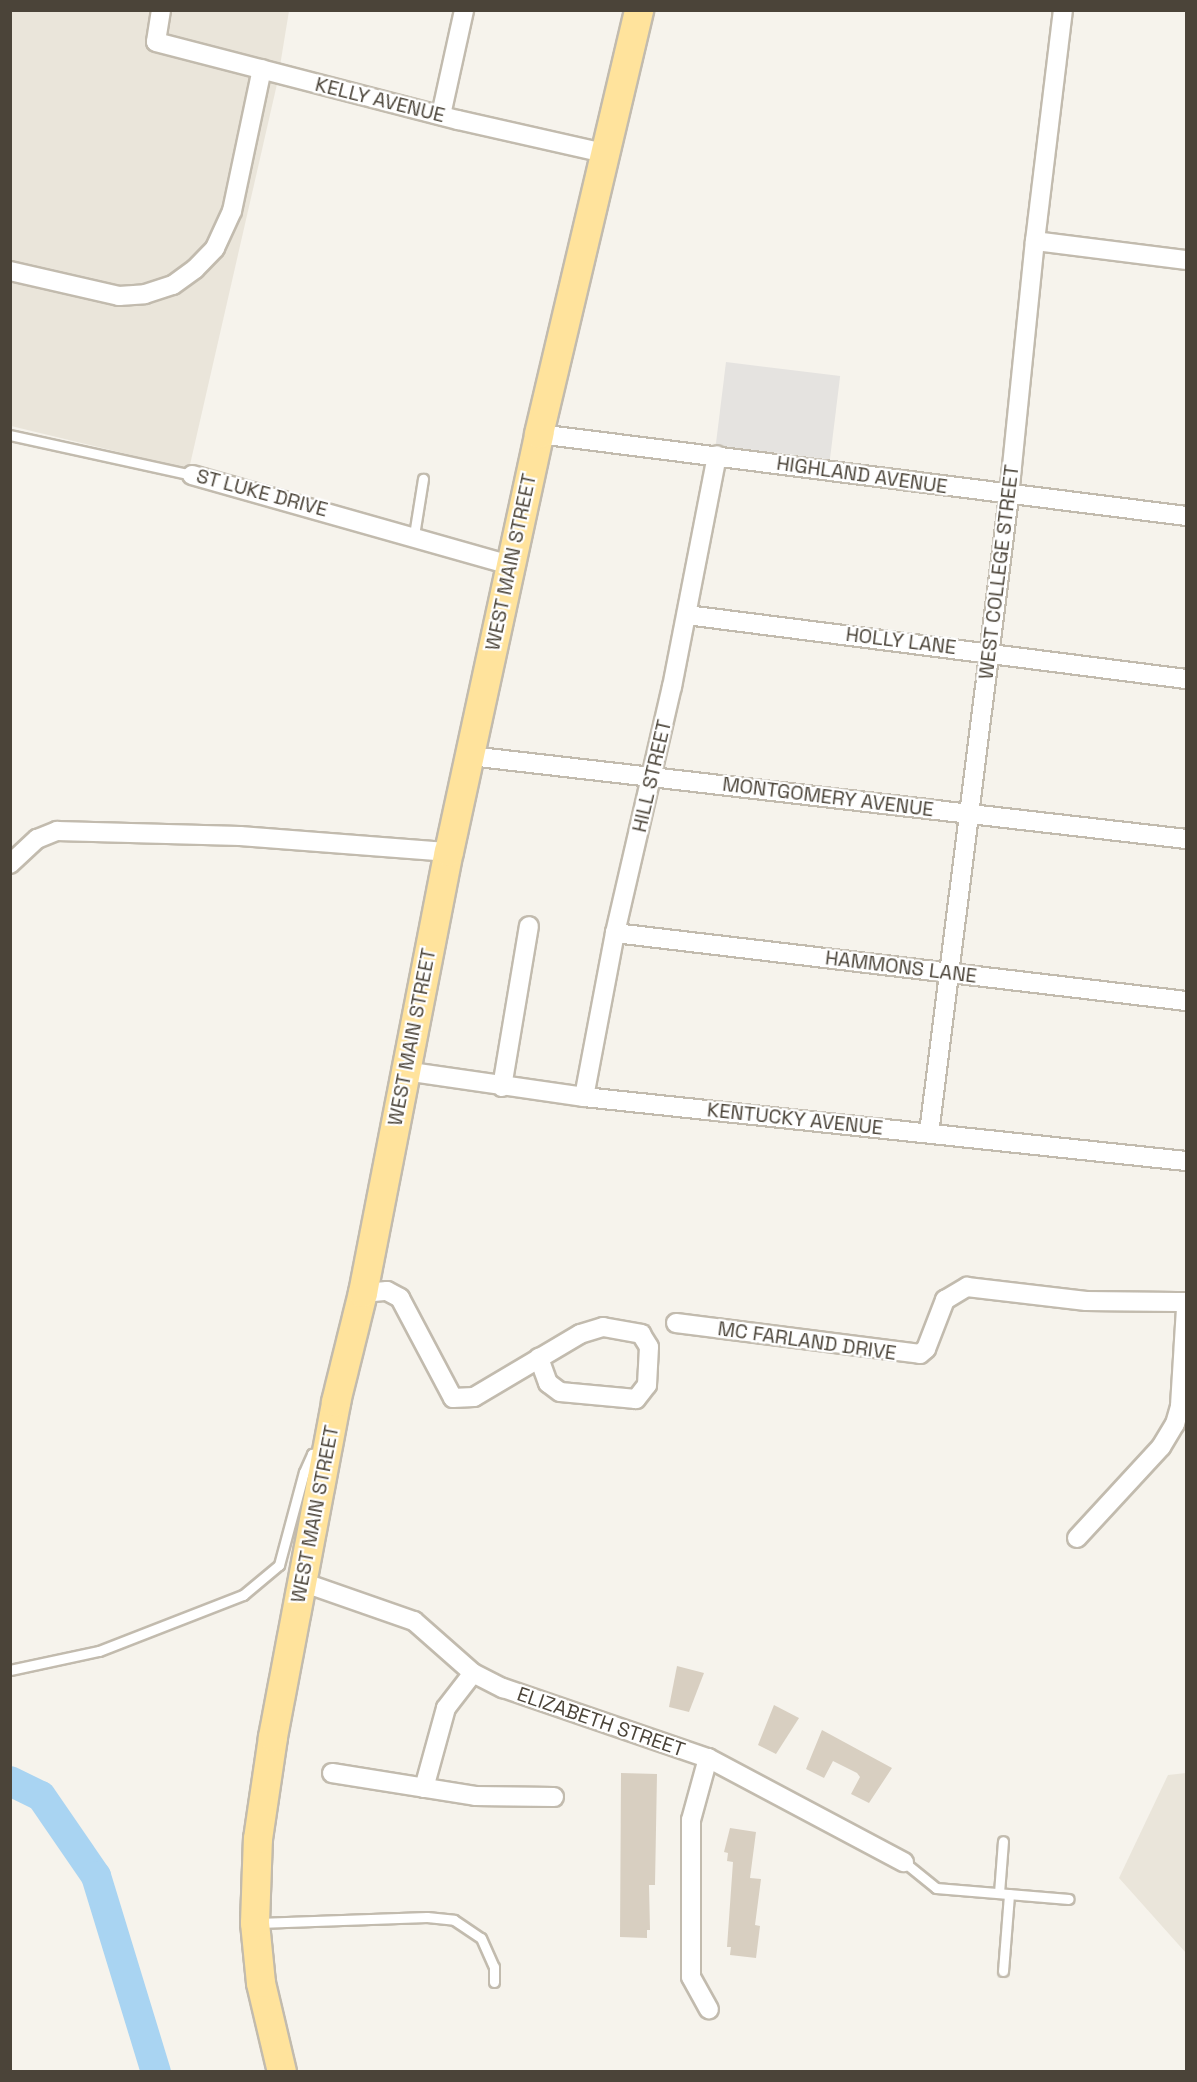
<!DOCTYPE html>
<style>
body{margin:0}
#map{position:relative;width:1197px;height:2082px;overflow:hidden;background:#f6f3ec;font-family:"Space Grotesk",sans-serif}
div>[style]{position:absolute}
.residential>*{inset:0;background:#eae5da}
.parking>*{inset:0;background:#e5e3e0;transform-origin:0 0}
.river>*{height:30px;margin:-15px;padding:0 15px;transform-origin:15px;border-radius:15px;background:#a9d4f2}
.building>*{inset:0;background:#d8cfc1}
.roads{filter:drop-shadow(2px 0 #c2bbae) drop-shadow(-2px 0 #c2bbae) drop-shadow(0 2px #c2bbae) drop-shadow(0 -2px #c2bbae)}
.service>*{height:9px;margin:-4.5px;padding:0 4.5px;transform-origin:4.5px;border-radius:4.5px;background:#fff}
.minor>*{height:18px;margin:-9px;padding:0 9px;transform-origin:9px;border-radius:9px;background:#fff}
.primary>*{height:28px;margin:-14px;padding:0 14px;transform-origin:14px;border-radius:14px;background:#ffe39c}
span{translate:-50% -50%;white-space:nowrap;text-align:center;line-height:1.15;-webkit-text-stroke:4.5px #fff;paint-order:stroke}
.street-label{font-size:20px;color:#4b4439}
.frame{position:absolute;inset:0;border:12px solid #4b4439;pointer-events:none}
</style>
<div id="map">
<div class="residential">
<i style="clip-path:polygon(11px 11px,289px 11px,277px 84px,189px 469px,11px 426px)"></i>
<i style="clip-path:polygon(1186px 1773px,1186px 1953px,1119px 1878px,1168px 1775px)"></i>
</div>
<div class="parking">
<i style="left:726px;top:362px;width:115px;height:84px;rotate:7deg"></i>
</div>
<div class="river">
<i style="left:10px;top:1781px;width:34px;rotate:26deg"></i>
<i style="left:41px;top:1796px;width:97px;rotate:55.5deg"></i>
<i style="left:96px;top:1876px;width:205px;rotate:73deg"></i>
</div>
<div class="building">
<i style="clip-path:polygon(677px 1666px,704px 1673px,689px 1712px,669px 1707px)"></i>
<i style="clip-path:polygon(774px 1705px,799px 1718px,776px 1754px,758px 1745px)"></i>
<i style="clip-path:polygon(822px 1730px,892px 1768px,869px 1803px,851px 1794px,860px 1777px,857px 1773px,833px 1761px,824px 1778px,806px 1769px)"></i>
<i style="clip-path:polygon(621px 1773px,657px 1774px,655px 1885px,649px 1885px,650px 1930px,647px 1930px,647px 1938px,620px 1937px)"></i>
<i style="clip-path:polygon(730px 1828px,756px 1832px,750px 1878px,761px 1879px,755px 1925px,760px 1926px,756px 1958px,730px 1955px,731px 1947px,727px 1947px,733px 1862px,727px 1861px,728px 1853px,724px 1852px)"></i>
</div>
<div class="roads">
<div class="service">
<i style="left:10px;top:435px;width:186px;rotate:12.4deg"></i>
<i style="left:414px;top:535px;width:57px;rotate:-80.9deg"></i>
<i style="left:10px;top:1670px;width:91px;rotate:-12.1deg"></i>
<i style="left:99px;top:1651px;width:155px;rotate:-21.3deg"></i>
<i style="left:243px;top:1595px;width:47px;rotate:-39.8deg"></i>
<i style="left:279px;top:1565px;width:96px;rotate:-75deg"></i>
<i style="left:304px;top:1472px;width:20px;rotate:-66deg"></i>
<i style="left:312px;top:1454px;width:9px;rotate:-6deg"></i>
<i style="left:904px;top:1862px;width:41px;rotate:39.1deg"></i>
<i style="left:936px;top:1888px;width:133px;rotate:4.7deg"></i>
<i style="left:999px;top:1893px;width:52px;rotate:-85.6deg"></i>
<i style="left:258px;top:1923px;width:169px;rotate:-2deg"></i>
<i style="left:427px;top:1917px;width:27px;rotate:6deg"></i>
<i style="left:454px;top:1920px;width:32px;rotate:34deg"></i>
<i style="left:481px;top:1938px;width:32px;rotate:66deg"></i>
<i style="left:494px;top:1967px;width:15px;rotate:90deg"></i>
<i style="left:1003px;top:1971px;width:77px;rotate:-85.5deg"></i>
</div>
<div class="minor">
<i style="left:161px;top:10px;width:32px;rotate:99deg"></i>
<i style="left:156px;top:42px;width:312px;rotate:14.5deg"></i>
<i style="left:458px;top:120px;width:151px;rotate:12.7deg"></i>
<i style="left:441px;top:115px;width:107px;rotate:-77.6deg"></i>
<i style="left:1035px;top:241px;width:152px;rotate:7.2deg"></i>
<i style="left:10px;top:271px;width:112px;rotate:12.9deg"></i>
<i style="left:119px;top:296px;width:26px;rotate:-4deg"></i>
<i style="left:145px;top:294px;width:29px;rotate:-18deg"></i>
<i style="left:173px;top:285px;width:27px;rotate:-36deg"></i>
<i style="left:195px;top:269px;width:29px;rotate:-46deg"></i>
<i style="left:215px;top:248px;width:41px;rotate:-65.3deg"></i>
<i style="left:232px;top:211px;width:145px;rotate:-78.1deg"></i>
<i style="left:539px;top:434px;width:652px;rotate:7.22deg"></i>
<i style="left:192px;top:475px;width:331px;rotate:15.8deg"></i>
<i style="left:687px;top:615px;width:503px;rotate:7.31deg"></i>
<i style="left:470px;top:756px;width:721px;rotate:6.61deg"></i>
<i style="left:10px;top:864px;width:37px;rotate:-43deg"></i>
<i style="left:37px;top:839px;width:22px;rotate:-22deg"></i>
<i style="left:57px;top:831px;width:183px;rotate:1.6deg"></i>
<i style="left:240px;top:836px;width:210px;rotate:4.4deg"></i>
<i style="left:615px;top:933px;width:575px;rotate:6.79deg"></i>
<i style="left:404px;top:1071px;width:182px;rotate:8.2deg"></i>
<i style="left:584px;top:1097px;width:605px;rotate:6.07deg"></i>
<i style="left:502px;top:1087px;width:163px;rotate:-80.5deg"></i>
<i style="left:584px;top:1097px;width:167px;rotate:-79.3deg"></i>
<i style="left:615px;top:933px;width:253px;rotate:-77deg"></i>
<i style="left:672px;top:687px;width:236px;rotate:-79deg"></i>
<i style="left:929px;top:1133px;width:642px;rotate:-82.84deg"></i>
<i style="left:1009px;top:496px;width:256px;rotate:-84.2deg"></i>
<i style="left:1035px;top:241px;width:233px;rotate:-83.1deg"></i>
<i style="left:363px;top:1293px;width:24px;rotate:-5deg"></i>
<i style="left:387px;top:1291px;width:15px;rotate:28deg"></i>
<i style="left:400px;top:1298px;width:113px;rotate:62.1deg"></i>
<i style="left:453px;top:1398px;width:21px;rotate:-3deg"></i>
<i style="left:474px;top:1397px;width:123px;rotate:-30.7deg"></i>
<i style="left:580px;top:1334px;width:24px;rotate:-17deg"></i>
<i style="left:603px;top:1327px;width:39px;rotate:10deg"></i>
<i style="left:641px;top:1334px;width:15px;rotate:58deg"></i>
<i style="left:649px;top:1347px;width:38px;rotate:93deg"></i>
<i style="left:647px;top:1385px;width:18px;rotate:128deg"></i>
<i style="left:636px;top:1399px;width:76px;rotate:-174.7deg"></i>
<i style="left:560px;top:1392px;width:15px;rotate:-143deg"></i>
<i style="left:548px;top:1383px;width:27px;rotate:-110deg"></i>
<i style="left:676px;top:1323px;width:246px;rotate:7.2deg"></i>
<i style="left:920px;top:1354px;width:8px;rotate:-40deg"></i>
<i style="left:926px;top:1349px;width:53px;rotate:-68.8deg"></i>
<i style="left:945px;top:1300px;width:26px;rotate:-31deg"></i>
<i style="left:967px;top:1287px;width:120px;rotate:6.7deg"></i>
<i style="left:1086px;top:1301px;width:100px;rotate:0.6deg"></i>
<i style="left:1077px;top:1538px;width:124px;rotate:-47.3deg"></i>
<i style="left:1161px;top:1447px;width:27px;rotate:-59deg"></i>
<i style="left:1175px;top:1424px;width:19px;rotate:-74deg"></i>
<i style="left:1180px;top:1406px;width:98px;rotate:-86.5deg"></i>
<i style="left:302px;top:1582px;width:119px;rotate:19.2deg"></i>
<i style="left:414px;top:1621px;width:79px;rotate:41.4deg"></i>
<i style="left:473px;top:1673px;width:34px;rotate:27deg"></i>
<i style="left:503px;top:1688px;width:217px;rotate:18.9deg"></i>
<i style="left:708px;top:1758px;width:222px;rotate:28deg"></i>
<i style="left:708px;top:1758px;width:64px;rotate:105.3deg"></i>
<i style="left:691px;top:1820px;width:157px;rotate:90deg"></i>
<i style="left:691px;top:1977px;width:37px;rotate:61deg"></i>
<i style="left:332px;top:1773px;width:145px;rotate:9.1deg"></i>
<i style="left:475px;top:1796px;width:79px;rotate:0.7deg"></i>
<i style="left:424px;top:1788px;width:83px;rotate:-74.6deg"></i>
<i style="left:446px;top:1708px;width:44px;rotate:-52.4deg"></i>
</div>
<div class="primary">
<i style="left:282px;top:2072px;width:91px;rotate:-103.3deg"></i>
<i style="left:261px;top:1983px;width:60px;rotate:-95.7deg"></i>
<i style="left:255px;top:1923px;width:84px;rotate:-88deg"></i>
<i style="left:258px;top:1839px;width:103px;rotate:-81.6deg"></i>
<i style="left:273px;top:1737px;width:341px;rotate:-79.3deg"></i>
<i style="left:336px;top:1402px;width:112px;rotate:-76.1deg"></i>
<i style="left:363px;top:1293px;width:449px;rotate:-79deg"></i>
<i style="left:449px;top:852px;width:428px;rotate:-77.8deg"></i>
<i style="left:539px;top:434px;width:436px;rotate:-76.7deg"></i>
</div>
</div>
<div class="street-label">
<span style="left:380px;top:100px;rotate:14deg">KELLY AVENUE</span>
<span style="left:862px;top:475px;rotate:8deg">HIGHLAND AVENUE</span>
<span style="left:262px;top:493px;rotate:15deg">ST LUKE DRIVE</span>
<span style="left:511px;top:562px;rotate:-78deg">WEST MAIN STREET</span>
<span style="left:999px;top:572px;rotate:-83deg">WEST COLLEGE STREET</span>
<span style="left:901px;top:641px;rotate:7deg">HOLLY LANE</span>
<span style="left:652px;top:776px;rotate:-77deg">HILL STREET</span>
<span style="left:828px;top:797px;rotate:7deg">MONTGOMERY AVENUE</span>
<span style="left:901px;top:967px;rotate:7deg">HAMMONS LANE</span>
<span style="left:412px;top:1037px;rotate:-79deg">WEST MAIN STREET</span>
<span style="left:795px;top:1119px;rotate:6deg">KENTUCKY AVENUE</span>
<span style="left:807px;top:1341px;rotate:8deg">MC FARLAND DRIVE</span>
<span style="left:315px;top:1514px;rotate:-79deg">WEST MAIN STREET</span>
<span style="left:601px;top:1722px;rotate:19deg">ELIZABETH STREET</span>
</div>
<div class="frame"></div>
</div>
